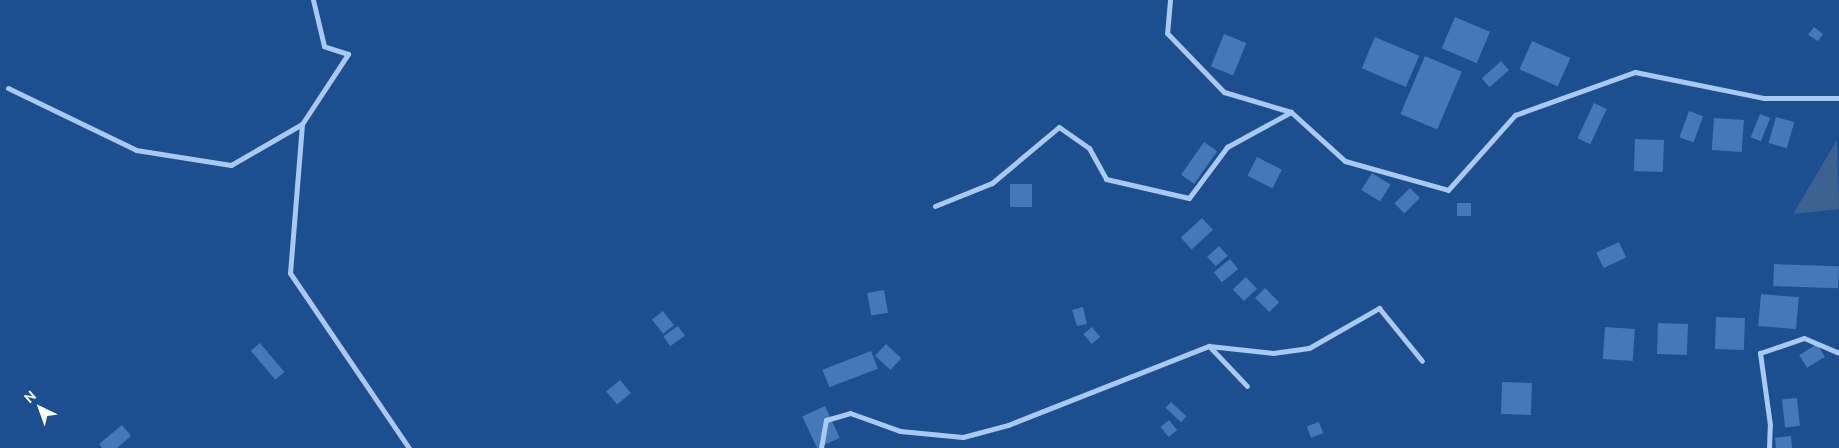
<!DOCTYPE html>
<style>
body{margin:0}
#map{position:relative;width:1839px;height:448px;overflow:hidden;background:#1b4f8f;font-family:Ubuntu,sans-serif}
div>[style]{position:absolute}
.water>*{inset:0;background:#3c6290}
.building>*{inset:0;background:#4478b7;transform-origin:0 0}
.street>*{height:5px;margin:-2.5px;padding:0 2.5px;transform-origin:2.5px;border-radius:2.5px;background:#a9c9ee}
span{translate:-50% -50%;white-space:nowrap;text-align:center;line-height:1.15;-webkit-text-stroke:4px #1b4f8f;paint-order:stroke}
.north{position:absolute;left:15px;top:383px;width:50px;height:50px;-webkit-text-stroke:4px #1b4f8f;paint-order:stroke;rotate:318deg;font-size:14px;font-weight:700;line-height:20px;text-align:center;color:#fff}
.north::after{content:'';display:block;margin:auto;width:18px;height:22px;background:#fff;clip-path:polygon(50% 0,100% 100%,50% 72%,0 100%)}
</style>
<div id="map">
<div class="water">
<i style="clip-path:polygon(1837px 140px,1839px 209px,1793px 214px)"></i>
</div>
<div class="building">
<i style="left:1455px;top:17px;width:38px;height:34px;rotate:23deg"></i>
<i style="clip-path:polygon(1814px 27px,1823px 34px,1818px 41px,1808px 35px)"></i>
<i style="left:1224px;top:34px;width:24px;height:35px;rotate:22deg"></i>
<i style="left:1375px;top:37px;width:48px;height:34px;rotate:23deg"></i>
<i style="left:1532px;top:41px;width:42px;height:31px;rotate:24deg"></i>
<i style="left:1425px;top:56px;width:40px;height:63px;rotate:23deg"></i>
<i style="left:1501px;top:61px;width:12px;height:26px;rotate:48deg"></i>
<i style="left:1594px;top:103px;width:14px;height:39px;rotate:25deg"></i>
<i style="left:1689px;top:111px;width:15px;height:28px;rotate:20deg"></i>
<i style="left:1760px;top:114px;width:11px;height:25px;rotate:22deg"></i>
<i style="left:1776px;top:117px;width:19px;height:27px;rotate:16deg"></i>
<i style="left:1714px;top:118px;width:30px;height:32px;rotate:4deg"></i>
<i style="left:1635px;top:139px;width:29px;height:32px;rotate:2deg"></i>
<i style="left:1204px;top:142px;width:16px;height:40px;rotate:35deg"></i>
<i style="left:1257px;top:157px;width:28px;height:21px;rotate:27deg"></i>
<i style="left:1372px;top:173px;width:22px;height:20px;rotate:32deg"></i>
<i style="left:1032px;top:184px;width:23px;height:22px;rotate:90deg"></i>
<i style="left:1410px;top:188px;width:14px;height:22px;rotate:45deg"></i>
<i style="left:1457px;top:203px;width:14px;height:13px"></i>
<i style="left:1202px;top:218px;width:16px;height:29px;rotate:47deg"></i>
<i style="left:1619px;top:242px;width:17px;height:25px;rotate:65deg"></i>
<i style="left:1219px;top:246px;width:13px;height:16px;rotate:48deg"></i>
<i style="left:1230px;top:259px;width:13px;height:21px;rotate:51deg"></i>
<i style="left:1774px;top:264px;width:65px;height:22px;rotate:2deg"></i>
<i style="left:1246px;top:277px;width:16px;height:18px;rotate:47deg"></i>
<i style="left:1265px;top:288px;width:20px;height:14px;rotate:45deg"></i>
<i style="left:884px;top:290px;width:23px;height:17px;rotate:80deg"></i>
<i style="left:1761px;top:294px;width:38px;height:32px;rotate:5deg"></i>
<i style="clip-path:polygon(1083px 307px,1087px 324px,1077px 326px,1072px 310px)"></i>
<i style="left:663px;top:311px;width:18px;height:14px;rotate:52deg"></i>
<i style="left:1716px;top:317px;width:29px;height:32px;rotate:2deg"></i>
<i style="left:1658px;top:323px;width:30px;height:31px;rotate:2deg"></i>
<i style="left:678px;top:326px;width:12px;height:18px;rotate:55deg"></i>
<i style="left:1092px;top:327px;width:13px;height:11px;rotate:51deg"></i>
<i style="left:1605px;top:327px;width:30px;height:32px;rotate:4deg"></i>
<i style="left:260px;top:343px;width:38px;height:12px;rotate:50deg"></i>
<i style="left:886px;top:344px;width:21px;height:16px;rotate:43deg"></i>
<i style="left:1817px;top:344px;width:15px;height:21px;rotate:58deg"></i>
<i style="left:871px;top:351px;width:19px;height:52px;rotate:69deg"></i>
<i style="left:620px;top:380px;width:17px;height:18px;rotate:50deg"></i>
<i style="left:1502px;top:382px;width:30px;height:32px;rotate:2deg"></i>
<i style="left:1797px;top:398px;width:28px;height:15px;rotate:84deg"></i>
<i style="left:1171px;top:402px;width:21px;height:8px;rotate:43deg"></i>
<i style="left:825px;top:406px;width:35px;height:25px;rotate:65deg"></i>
<i style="left:1169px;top:420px;width:13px;height:11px;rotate:51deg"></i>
<i style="left:1319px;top:422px;width:12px;height:13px;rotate:70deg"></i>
<i style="clip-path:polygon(122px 425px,131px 436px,117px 448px,102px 448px,99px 444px)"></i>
<i style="left:1791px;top:436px;width:12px;height:16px;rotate:85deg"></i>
</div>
<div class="street">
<i style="left:1170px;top:0;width:33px;rotate:95deg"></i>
<i style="left:1167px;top:33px;width:82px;rotate:46deg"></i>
<i style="left:1224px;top:92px;width:70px;rotate:16.6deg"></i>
<i style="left:8px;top:88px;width:142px;rotate:25.8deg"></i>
<i style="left:136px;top:150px;width:96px;rotate:9deg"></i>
<i style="left:231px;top:165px;width:82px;rotate:-30deg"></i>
<i style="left:302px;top:124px;width:84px;rotate:-56.7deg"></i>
<i style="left:348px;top:54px;width:25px;rotate:-162deg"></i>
<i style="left:324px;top:46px;width:47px;rotate:-103.4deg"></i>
<i style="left:302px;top:124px;width:149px;rotate:94.6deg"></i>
<i style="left:290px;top:273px;width:212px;rotate:55.8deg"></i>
<i style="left:935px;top:206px;width:61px;rotate:-22deg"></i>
<i style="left:992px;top:183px;width:87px;rotate:-39.9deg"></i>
<i style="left:1059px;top:127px;width:37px;rotate:35deg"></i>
<i style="left:1089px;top:148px;width:35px;rotate:61deg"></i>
<i style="left:1106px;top:179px;width:85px;rotate:12.9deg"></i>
<i style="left:1189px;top:198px;width:64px;rotate:-53.3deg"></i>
<i style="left:1227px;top:147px;width:73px;rotate:-28.7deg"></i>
<i style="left:1291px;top:112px;width:73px;rotate:42.2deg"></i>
<i style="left:1345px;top:161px;width:107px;rotate:15.7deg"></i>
<i style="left:1448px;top:190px;width:101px;rotate:-48.2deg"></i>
<i style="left:1515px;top:115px;width:127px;rotate:-19.7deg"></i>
<i style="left:1635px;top:72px;width:132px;rotate:11.4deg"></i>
<i style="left:1764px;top:98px;width:75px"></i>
<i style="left:1209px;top:346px;width:64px;rotate:6.2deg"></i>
<i style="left:1273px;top:353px;width:36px;rotate:-8deg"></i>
<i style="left:1309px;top:348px;width:81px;rotate:-29.7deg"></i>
<i style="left:1379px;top:308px;width:68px;rotate:50.9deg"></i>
<i style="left:821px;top:448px;width:28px;rotate:-80deg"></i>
<i style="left:826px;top:420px;width:25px;rotate:-16deg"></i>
<i style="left:850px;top:413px;width:53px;rotate:19.8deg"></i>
<i style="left:900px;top:431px;width:63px;rotate:5.4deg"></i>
<i style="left:963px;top:437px;width:47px;rotate:-14.9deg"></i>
<i style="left:1008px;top:425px;width:216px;rotate:-21.5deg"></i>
<i style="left:1209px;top:346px;width:55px;rotate:46.5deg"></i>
<i style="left:1769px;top:448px;width:23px;rotate:-88deg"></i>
<i style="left:1770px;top:425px;width:73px;rotate:-97.9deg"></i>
<i style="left:1760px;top:353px;width:46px;rotate:-18.8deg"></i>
<i style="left:1804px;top:338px;width:38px;rotate:23deg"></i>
</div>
<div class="north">N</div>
</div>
